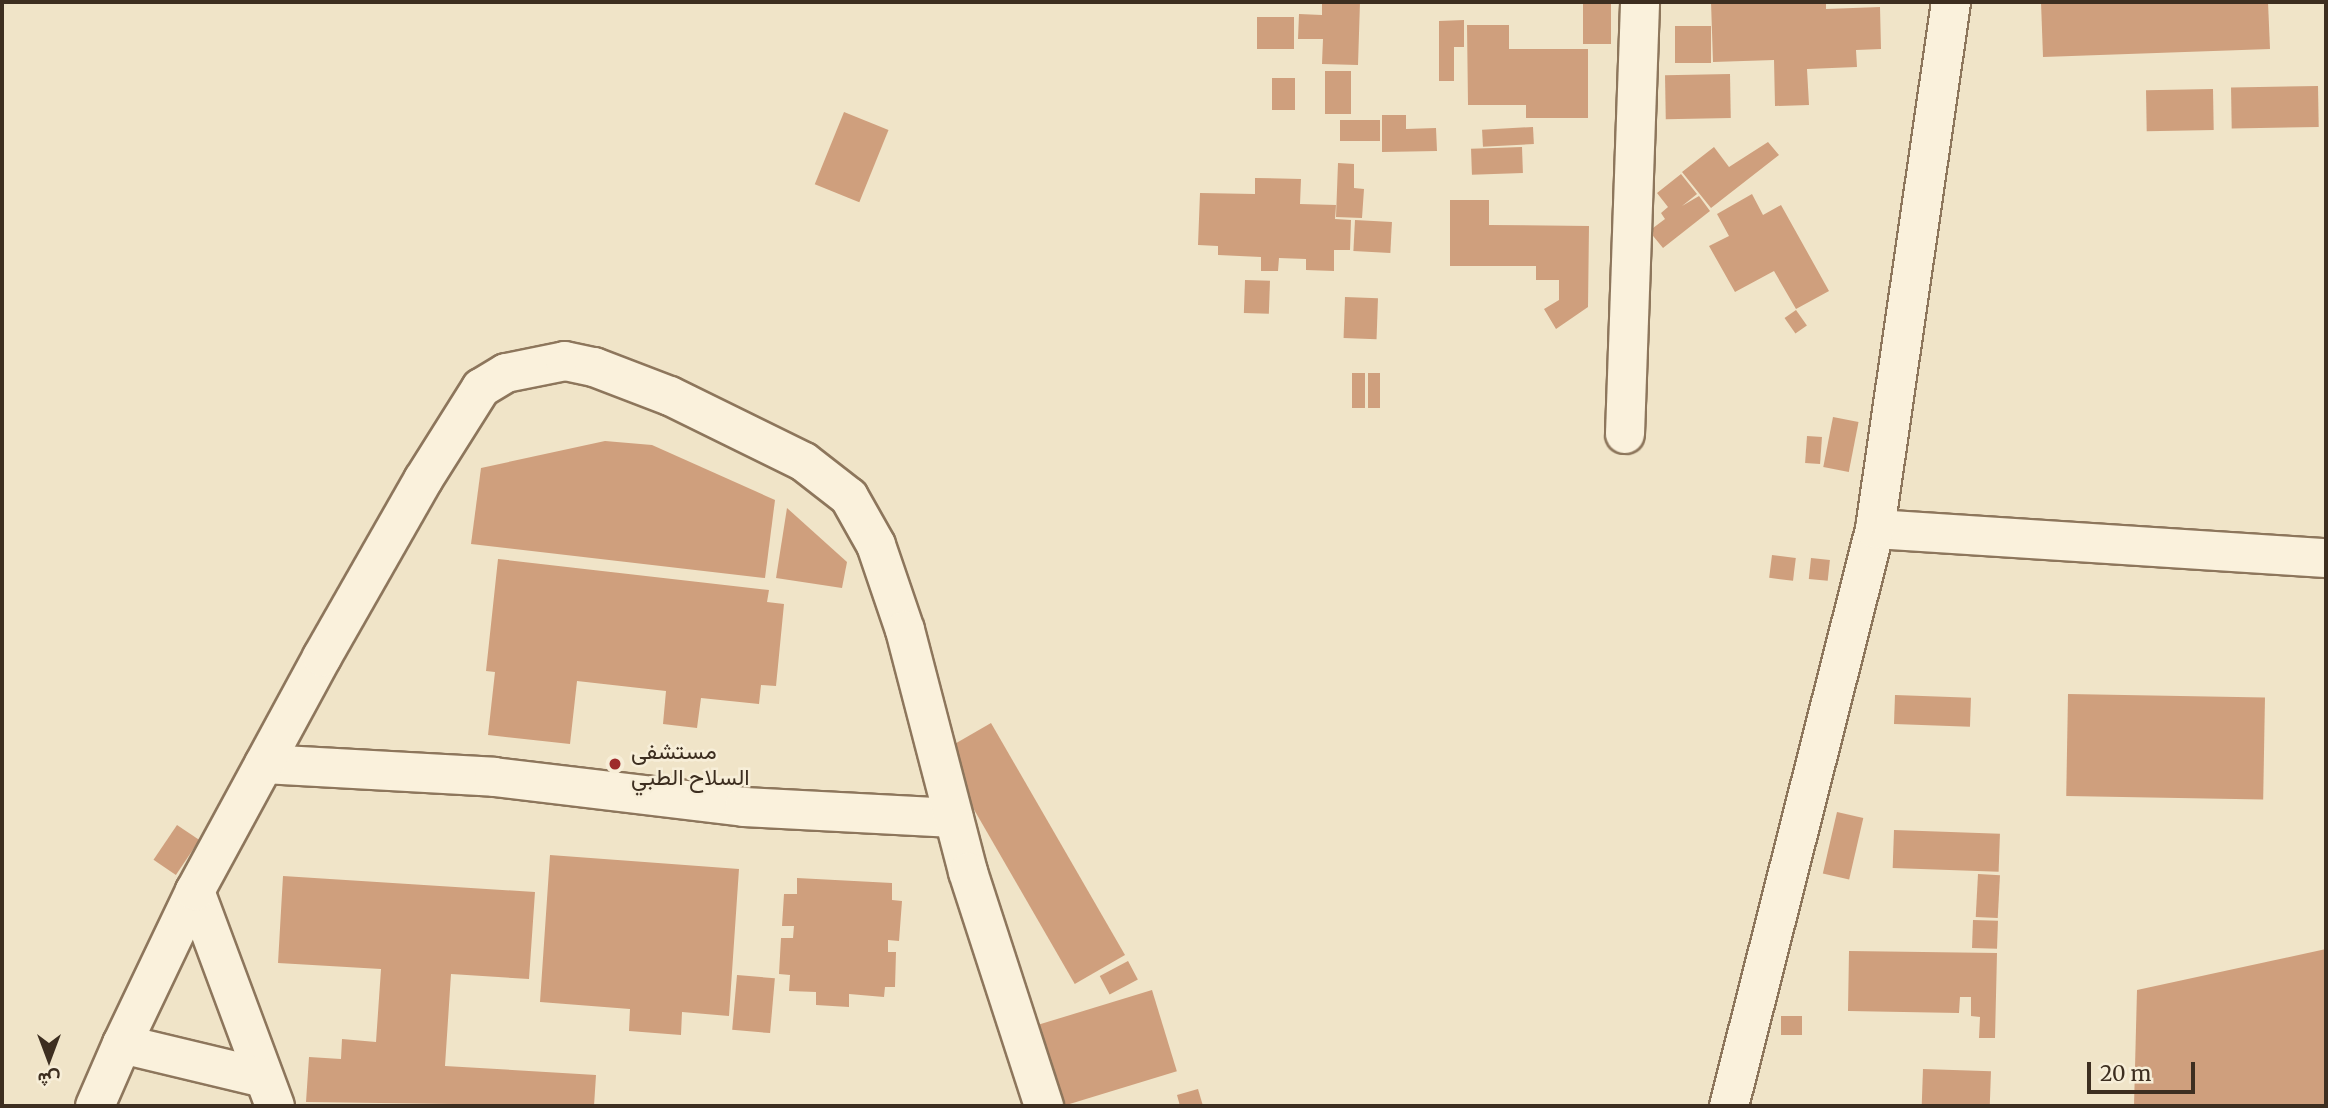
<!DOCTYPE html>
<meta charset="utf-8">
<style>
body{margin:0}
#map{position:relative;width:2328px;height:1108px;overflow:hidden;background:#f0e4c8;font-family:Merriweather,Vazirmatn,serif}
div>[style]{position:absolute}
.building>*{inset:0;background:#cf9f7d;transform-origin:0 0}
.roads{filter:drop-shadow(2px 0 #8d765c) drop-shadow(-2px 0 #8d765c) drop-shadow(0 2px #8d765c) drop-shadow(0 -2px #8d765c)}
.minor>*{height:38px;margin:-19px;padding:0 19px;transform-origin:19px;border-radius:19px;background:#faf1dc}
.dots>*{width:19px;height:19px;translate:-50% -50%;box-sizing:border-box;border:4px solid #f7eed8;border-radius:50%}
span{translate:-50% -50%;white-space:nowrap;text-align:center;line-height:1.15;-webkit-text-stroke:5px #f7eed8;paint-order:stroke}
.poi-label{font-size:23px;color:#3d2e20}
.left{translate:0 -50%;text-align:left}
.frame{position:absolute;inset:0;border:4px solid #3d2e20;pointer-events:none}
.north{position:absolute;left:14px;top:1024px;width:70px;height:70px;-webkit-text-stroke:5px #f7eed8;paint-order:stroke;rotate:180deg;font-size:19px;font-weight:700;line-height:28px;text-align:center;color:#3d2e20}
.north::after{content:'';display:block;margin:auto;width:24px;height:32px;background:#3d2e20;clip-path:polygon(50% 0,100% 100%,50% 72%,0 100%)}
.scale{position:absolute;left:2087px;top:1062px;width:108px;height:32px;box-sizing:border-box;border:4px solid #3d2e20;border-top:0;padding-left:9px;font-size:21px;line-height:24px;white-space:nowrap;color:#3d2e20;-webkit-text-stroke:5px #f7eed8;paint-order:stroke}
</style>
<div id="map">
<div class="building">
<i style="clip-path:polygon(1322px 2px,1360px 2px,1358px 65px,1322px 64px,1323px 39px,1298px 39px,1299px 14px,1322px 15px)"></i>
<i style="left:1583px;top:2px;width:28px;height:42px"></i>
<i style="clip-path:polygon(1711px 2px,1826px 2px,1826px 9px,1880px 7px,1881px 49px,1856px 50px,1857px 67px,1807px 69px,1809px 105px,1775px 106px,1774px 60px,1713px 62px)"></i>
<i style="clip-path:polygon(2041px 2px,2268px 2px,2270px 49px,2043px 57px)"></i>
<i style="left:1257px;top:17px;width:37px;height:32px"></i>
<i style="clip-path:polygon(1464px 20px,1464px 47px,1454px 47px,1454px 81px,1439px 81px,1439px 21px)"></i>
<i style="clip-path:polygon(1467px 25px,1509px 25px,1509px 49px,1588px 49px,1588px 118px,1526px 118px,1526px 105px,1468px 105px)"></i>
<i style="left:1711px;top:26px;width:37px;height:36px;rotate:90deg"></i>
<i style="left:1325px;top:71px;width:26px;height:43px"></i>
<i style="left:1730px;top:74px;width:44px;height:65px;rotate:89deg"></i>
<i style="left:1272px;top:78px;width:23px;height:32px"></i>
<i style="left:2318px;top:86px;width:41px;height:87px;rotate:89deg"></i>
<i style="left:2213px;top:89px;width:41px;height:67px;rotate:89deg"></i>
<i style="left:844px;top:112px;width:48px;height:78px;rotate:22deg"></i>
<i style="clip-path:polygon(1382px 115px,1406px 115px,1406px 129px,1436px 128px,1437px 151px,1382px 152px)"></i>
<i style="left:1340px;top:120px;width:40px;height:21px"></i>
<i style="left:1533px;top:127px;width:17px;height:51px;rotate:87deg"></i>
<i style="clip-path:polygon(1768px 142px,1779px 155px,1711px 208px,1682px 172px,1714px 147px,1729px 167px)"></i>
<i style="left:1522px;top:147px;width:26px;height:51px;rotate:88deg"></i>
<i style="clip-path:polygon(1338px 163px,1354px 164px,1354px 188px,1364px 189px,1362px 218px,1336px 217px)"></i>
<i style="clip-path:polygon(1681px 174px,1697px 194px,1682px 206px,1699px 196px,1710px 211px,1663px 248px,1649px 231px,1665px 219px,1661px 213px,1668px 207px,1657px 193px)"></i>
<i style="clip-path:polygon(1255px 178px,1301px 179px,1300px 204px,1336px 205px,1335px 219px,1351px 220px,1350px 250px,1334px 250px,1334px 271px,1306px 270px,1306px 259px,1279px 258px,1278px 271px,1261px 271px,1261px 257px,1218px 255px,1218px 246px,1198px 245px,1200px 193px,1255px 194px)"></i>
<i style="clip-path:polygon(1752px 194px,1763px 215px,1781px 205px,1829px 291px,1796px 309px,1774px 271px,1735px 292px,1709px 246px,1729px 236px,1717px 214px)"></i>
<i style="clip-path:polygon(1450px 200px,1489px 200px,1489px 225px,1589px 226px,1588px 307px,1556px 329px,1544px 309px,1559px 300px,1559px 280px,1536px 280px,1536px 266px,1450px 266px)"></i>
<i style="left:1355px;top:220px;width:37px;height:31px;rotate:3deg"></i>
<i style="left:1245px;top:280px;width:25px;height:33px;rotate:2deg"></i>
<i style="left:1345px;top:297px;width:33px;height:41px;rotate:2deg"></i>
<i style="left:1796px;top:310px;width:19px;height:14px;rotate:55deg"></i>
<i style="left:1352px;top:373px;width:13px;height:35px"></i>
<i style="left:1368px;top:373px;width:12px;height:35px"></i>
<i style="left:1833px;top:417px;width:26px;height:51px;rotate:11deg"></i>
<i style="left:1807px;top:436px;width:15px;height:27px;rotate:4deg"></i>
<i style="clip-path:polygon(605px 441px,652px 445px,775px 500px,765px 578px,471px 544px,481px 468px)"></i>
<i style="clip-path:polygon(787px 508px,847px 562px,842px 588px,776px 578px)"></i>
<i style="left:1772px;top:555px;width:24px;height:23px;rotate:7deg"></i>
<i style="left:1811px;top:558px;width:19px;height:21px;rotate:6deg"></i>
<i style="clip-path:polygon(498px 559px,769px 590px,767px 602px,784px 604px,776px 686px,761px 685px,759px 704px,701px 698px,697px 728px,663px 724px,666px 691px,577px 681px,570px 744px,488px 735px,495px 672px,486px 671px)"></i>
<i style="left:2068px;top:694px;width:197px;height:102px;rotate:1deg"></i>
<i style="left:1895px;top:695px;width:76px;height:29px;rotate:2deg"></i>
<i style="left:991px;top:723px;width:268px;height:58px;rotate:60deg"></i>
<i style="left:1837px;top:812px;width:27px;height:63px;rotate:13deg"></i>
<i style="left:177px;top:825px;width:27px;height:42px;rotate:34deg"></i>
<i style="left:1894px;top:830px;width:106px;height:38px;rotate:2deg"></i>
<i style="clip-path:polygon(550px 855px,739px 869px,729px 1016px,682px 1012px,681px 1035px,629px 1031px,630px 1009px,540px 1002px)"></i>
<i style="left:1978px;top:874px;width:22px;height:43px;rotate:3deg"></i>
<i style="clip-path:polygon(283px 876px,535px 892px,529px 979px,451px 974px,445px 1066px,596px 1075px,594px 1106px,306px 1102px,309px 1057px,341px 1059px,342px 1039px,376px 1042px,381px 969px,278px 963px)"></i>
<i style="clip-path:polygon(797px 878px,892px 883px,892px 900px,902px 901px,899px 941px,888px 940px,888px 952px,896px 952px,895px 987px,885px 987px,884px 997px,849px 994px,849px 1007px,816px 1005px,816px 992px,789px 991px,790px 975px,779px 974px,781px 938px,793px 938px,794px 926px,782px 926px,784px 894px,797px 894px)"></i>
<i style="left:1973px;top:920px;width:25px;height:28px;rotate:2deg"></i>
<i style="clip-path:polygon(2326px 949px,2326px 1106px,2134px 1106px,2137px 990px)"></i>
<i style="clip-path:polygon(1849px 951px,1997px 953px,1995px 1038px,1979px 1038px,1980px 1017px,1971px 1016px,1971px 997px,1960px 997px,1959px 1013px,1848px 1011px)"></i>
<i style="left:1128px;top:961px;width:21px;height:32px;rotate:62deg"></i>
<i style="left:737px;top:975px;width:38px;height:55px;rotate:5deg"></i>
<i style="left:1152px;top:990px;width:85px;height:125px;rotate:73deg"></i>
<i style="left:1781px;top:1016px;width:21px;height:19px"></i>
<i style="left:1923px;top:1069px;width:68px;height:37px;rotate:2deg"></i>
<i style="clip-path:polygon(1198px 1089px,1203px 1106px,1180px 1106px,1177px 1095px)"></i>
</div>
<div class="roads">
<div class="minor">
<i style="left:1625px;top:434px;width:432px;rotate:-88deg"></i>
<i style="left:1875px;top:529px;width:452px;rotate:3.7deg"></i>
<i style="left:264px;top:764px;width:230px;rotate:3.2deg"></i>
<i style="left:494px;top:777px;width:252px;rotate:6.8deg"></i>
<i style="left:744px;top:807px;width:210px;rotate:3deg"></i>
<i style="left:195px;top:891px;width:229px;rotate:69.6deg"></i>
<i style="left:264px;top:1078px;width:146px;rotate:-166.5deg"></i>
<i style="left:122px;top:1044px;width:170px;rotate:-64.5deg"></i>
<i style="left:195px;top:891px;width:266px;rotate:-61.5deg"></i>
<i style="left:322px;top:657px;width:204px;rotate:-60.3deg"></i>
<i style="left:423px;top:480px;width:109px;rotate:-57.8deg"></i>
<i style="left:481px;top:388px;width:29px;rotate:-31deg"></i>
<i style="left:506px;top:373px;width:60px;rotate:-11.5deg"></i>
<i style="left:565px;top:361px;width:30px;rotate:12deg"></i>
<i style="left:594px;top:367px;width:81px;rotate:20.9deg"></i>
<i style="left:670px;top:396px;width:149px;rotate:26.2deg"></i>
<i style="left:804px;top:462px;width:57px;rotate:37.9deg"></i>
<i style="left:849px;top:497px;width:55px;rotate:60.6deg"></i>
<i style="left:876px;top:545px;width:90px;rotate:71.2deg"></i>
<i style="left:905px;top:630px;width:250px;rotate:75.4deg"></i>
<i style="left:968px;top:872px;width:246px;rotate:72deg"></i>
<i style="left:95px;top:1106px;width:68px;rotate:-66.5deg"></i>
<i style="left:1729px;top:1106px;width:595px;rotate:-75.8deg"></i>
<i style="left:1875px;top:529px;width:532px;rotate:-81.79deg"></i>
</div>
</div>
<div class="dots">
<i style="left:615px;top:764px;background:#9e2a2b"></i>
</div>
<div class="poi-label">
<span class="left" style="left:631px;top:764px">مستشفى<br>السلاح الطبي</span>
</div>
<div class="frame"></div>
<div class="north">ش</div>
<div class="scale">20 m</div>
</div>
